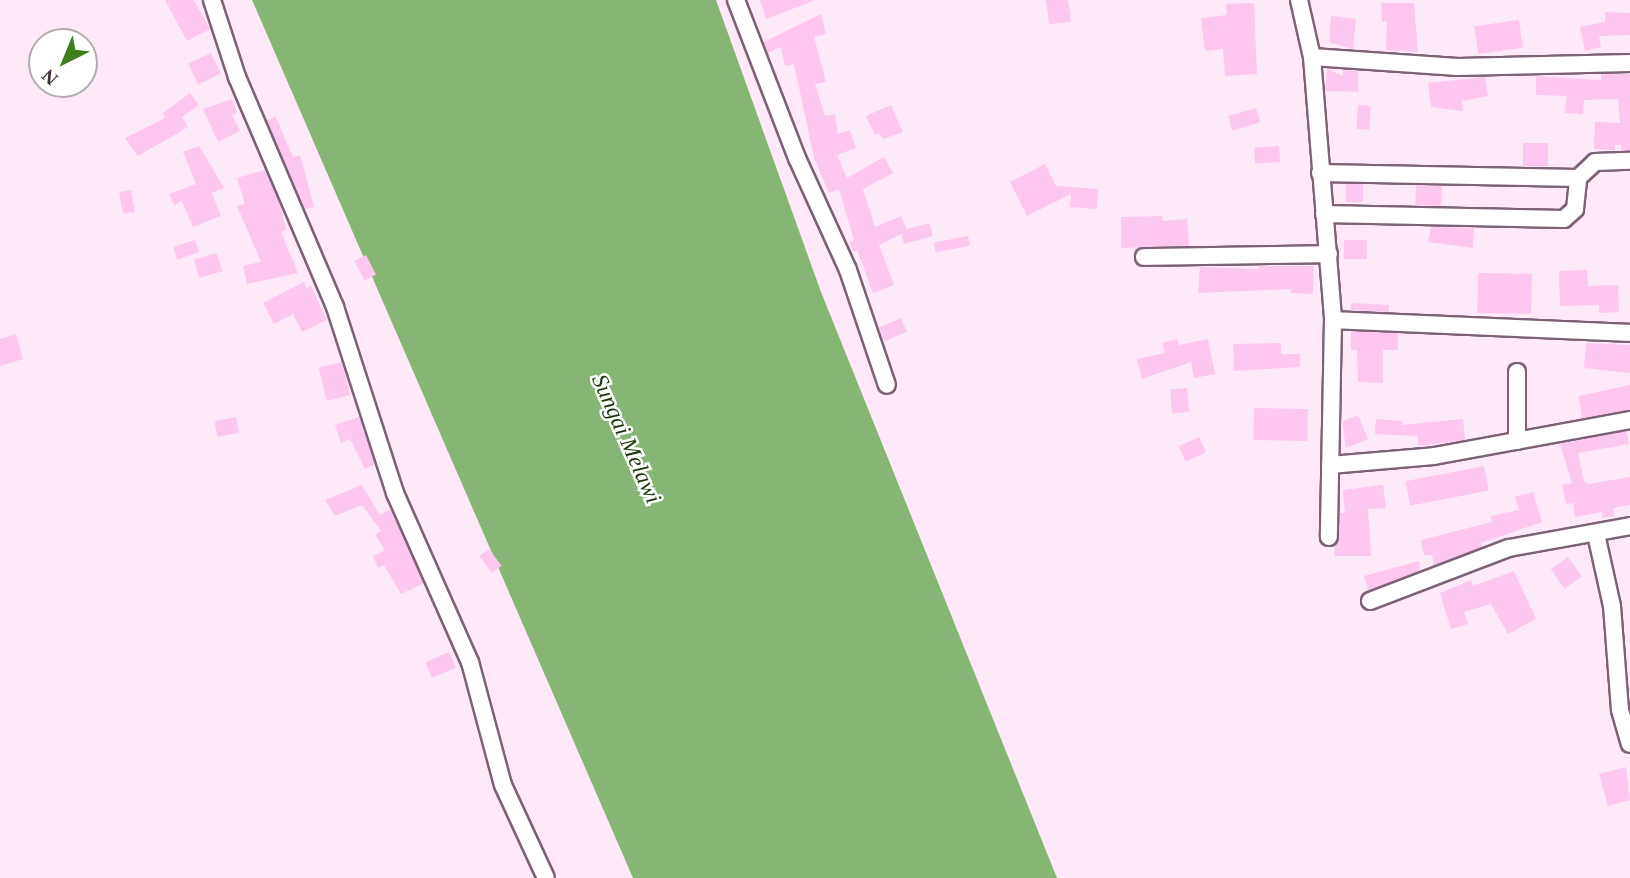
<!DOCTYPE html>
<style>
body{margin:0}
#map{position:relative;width:1630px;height:878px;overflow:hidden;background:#fde9f7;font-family:"Times New Roman",serif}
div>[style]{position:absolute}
.water>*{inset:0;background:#87b575}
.building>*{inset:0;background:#fec7ef;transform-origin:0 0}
.roads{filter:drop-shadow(2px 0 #7d6176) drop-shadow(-2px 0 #7d6176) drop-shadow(0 2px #7d6176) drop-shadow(0 -2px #7d6176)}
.minor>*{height:16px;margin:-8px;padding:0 8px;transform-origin:8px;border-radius:8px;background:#fff}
span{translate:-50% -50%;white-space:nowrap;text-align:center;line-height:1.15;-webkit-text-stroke:5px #fff;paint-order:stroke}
.water-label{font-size:23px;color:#193709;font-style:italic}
.north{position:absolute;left:28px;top:28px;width:70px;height:70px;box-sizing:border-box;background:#fff;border:2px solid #b1acaf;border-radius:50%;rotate:223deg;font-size:19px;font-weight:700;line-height:28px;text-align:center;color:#3c2f38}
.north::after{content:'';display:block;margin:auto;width:24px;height:32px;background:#3f7e1d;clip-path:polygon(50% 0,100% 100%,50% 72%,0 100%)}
</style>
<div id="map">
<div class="water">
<i style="clip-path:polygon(252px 0,716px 0,821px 292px,1057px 878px,633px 878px)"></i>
</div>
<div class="building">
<i style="clip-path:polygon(165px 0,194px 0,210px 29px,187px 41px)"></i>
<i style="clip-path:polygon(760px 0,813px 0,813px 1px,766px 19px)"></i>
<i style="clip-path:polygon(1046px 0,1068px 0,1071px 22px,1049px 24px)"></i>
<i style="clip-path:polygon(1254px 3px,1257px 74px,1225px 76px,1223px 49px,1205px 51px,1201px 18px,1227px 15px,1226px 4px)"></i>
<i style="clip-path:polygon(1381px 3px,1414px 3px,1418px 52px,1386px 50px,1387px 22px,1382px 22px)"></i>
<i style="clip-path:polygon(1605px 12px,1630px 13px,1630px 35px,1599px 36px,1601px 47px,1585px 51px,1580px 27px,1605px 22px)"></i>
<i style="clip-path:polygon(821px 14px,826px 34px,814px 37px,826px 82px,815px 84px,825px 116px,835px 114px,838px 134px,850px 130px,856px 148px,837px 155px,847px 178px,884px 157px,893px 173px,863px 189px,875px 227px,901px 216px,907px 229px,929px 223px,933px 236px,904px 244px,901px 234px,879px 245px,894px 285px,873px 293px,857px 250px,853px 252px,849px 242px,854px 240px,839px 189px,829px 193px,814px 158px,794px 64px,785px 66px,781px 47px,768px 53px,764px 42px)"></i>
<i style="clip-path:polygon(1331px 16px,1356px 19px,1353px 49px,1329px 42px)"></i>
<i style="left:1519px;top:20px;width:28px;height:45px;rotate:82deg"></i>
<i style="left:211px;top:53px;width:23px;height:25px;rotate:65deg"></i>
<i style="clip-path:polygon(1327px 69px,1343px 76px,1343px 70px,1358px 71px,1358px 92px,1325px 91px)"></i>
<i style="clip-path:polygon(1601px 74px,1630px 74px,1630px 151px,1621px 151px,1621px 145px,1615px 145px,1615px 150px,1594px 149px,1595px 122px,1620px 123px,1618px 99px,1584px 100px,1583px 114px,1565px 113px,1567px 96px,1536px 95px,1536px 76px,1601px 80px)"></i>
<i style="clip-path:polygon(1485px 77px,1488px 96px,1462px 101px,1463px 111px,1431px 107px,1428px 83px)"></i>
<i style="clip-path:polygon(190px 93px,199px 105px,182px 117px,188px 127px,138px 156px,125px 138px,165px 118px,163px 113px)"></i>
<i style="clip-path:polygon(232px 99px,237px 113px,232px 115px,240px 131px,218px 142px,203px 109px)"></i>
<i style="clip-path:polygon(891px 105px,903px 132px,883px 139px,879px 133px,875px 135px,866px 116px)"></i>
<i style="left:1358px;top:105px;width:13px;height:24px;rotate:4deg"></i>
<i style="left:1256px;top:108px;width:15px;height:29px;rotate:74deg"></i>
<i style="clip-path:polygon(275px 116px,293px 157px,300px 155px,314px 207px,305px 209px,267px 121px)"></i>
<i style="left:1523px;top:143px;width:25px;height:23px"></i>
<i style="clip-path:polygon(199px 146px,224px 188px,212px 193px,221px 216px,193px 227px,182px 201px,174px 205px,169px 194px,196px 184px,183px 152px)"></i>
<i style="left:1279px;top:146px;width:16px;height:25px;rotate:86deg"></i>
<i style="clip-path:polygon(1045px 164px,1056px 186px,1098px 189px,1097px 209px,1070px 207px,1071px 194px,1027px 216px,1010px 182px)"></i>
<i style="clip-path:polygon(265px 170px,280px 205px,286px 230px,281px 232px,298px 273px,247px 284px,243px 266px,261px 262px,237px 206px,245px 204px,237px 178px)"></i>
<i style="left:1346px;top:184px;width:17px;height:18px"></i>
<i style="left:1416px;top:185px;width:26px;height:20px;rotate:2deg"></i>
<i style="left:131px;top:190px;width:22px;height:12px;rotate:80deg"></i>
<i style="clip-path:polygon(1162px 216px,1163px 221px,1187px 219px,1189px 246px,1121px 248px,1121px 217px)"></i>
<i style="clip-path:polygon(1431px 227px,1474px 228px,1473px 248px,1428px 242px)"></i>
<i style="left:968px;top:236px;width:10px;height:35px;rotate:79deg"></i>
<i style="left:195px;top:240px;width:13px;height:23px;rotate:72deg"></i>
<i style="left:1344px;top:240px;width:23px;height:19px"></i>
<i style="left:217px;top:253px;width:19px;height:24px;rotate:74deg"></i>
<i style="left:366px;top:255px;width:22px;height:13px;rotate:63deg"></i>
<i style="clip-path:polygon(1259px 266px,1314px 266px,1313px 294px,1291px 293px,1291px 289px,1198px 293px,1200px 267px,1259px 269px)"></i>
<i style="clip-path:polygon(1587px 270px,1588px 286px,1618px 285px,1619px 312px,1599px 313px,1599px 305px,1560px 306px,1559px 271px)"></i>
<i style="left:1478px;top:273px;width:54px;height:40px;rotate:1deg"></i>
<i style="clip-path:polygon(304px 282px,306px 288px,311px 286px,327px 320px,302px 332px,293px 314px,274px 324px,263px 303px)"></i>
<i style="left:1351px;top:303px;width:38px;height:7px;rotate:3deg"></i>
<i style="left:901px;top:318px;width:15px;height:24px;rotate:67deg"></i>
<i style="clip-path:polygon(1351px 331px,1398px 333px,1398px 350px,1383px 350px,1383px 383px,1358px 382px,1357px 350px,1351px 350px)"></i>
<i style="clip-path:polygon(16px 334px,23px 359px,0 366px,0 339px)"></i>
<i style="clip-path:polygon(1177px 339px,1179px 345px,1208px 339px,1215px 374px,1194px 378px,1191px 362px,1142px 379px,1137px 359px,1165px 353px,1162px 343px)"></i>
<i style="clip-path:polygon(1281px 343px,1281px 354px,1300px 354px,1300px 367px,1234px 371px,1233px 344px)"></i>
<i style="clip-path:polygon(1586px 343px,1630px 345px,1630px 373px,1584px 368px)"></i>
<i style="left:342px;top:362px;width:34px;height:24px;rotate:76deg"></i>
<i style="clip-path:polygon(1630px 385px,1630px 410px,1582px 418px,1579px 396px)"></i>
<i style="left:1187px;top:388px;width:24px;height:17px;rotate:85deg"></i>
<i style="left:1254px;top:408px;width:54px;height:32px;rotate:1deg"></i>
<i style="clip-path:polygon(1358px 415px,1368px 439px,1346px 448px,1342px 422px)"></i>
<i style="left:236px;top:417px;width:16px;height:22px;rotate:79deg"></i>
<i style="clip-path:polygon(359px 417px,375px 464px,365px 469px,350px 439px,341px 443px,335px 425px)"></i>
<i style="clip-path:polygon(1376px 419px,1403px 421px,1402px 425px,1463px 419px,1465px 440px,1419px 446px,1417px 436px,1375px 434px)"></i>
<i style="clip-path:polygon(1626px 431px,1629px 444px,1578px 453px,1584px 481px,1588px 484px,1630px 477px,1630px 505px,1613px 508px,1614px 516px,1602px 518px,1602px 512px,1575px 517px,1573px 503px,1566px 504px,1562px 485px,1572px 483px,1560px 444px)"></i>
<i style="left:1199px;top:437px;width:17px;height:22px;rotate:66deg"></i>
<i style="left:1484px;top:466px;width:25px;height:80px;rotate:79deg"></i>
<i style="clip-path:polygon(362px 485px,380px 515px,390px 509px,392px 512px,424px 583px,401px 594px,384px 565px,378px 568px,373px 556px,385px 550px,375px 535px,381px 531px,362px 505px,335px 516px,325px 500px)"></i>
<i style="clip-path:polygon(1383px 485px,1386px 508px,1368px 509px,1371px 556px,1334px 556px,1340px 513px,1345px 513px,1343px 490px)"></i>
<i style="clip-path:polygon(1533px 492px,1542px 522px,1481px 543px,1482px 547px,1434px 566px,1432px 555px,1424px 555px,1421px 540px,1492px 522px,1491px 516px,1519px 510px,1515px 497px)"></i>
<i style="left:489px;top:549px;width:21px;height:12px;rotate:53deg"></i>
<i style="left:1568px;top:557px;width:24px;height:21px;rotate:55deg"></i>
<i style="clip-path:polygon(1419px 561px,1420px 571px,1368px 591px,1364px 576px)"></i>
<i style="clip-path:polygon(1514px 571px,1536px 619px,1508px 634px,1491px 604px,1464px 612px,1468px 624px,1451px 629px,1440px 593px,1471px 580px,1473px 586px)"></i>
<i style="left:449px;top:652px;width:17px;height:26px;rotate:66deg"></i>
<i style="clip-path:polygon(1626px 767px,1630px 800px,1608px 806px,1599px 774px)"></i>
</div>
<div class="roads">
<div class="minor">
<i style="left:212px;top:0;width:81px;rotate:72deg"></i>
<i style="left:237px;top:77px;width:250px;rotate:66.9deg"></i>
<i style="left:335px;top:307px;width:195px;rotate:72.1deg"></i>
<i style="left:395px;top:493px;width:185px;rotate:66.1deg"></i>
<i style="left:470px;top:662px;width:127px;rotate:75deg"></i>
<i style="left:503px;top:785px;width:102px;rotate:65.2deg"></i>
<i style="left:736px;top:0;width:169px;rotate:68.9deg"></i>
<i style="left:797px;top:158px;width:123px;rotate:65.5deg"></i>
<i style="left:848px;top:270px;width:121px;rotate:71.3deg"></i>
<i style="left:1299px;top:0;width:58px;rotate:77.2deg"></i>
<i style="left:1312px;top:57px;width:264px;rotate:85.4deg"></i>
<i style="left:1333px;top:320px;width:217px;rotate:91.1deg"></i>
<i style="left:1312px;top:57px;width:146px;rotate:3.9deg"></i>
<i style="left:1458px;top:67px;width:172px;rotate:-1.3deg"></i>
<i style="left:1320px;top:173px;width:258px;rotate:1.1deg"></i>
<i style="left:1578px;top:178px;width:23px;rotate:-43deg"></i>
<i style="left:1595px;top:162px;width:35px;rotate:-2deg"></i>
<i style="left:1324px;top:214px;width:240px;rotate:1.2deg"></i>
<i style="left:1564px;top:219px;width:15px;rotate:-42deg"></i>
<i style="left:1575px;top:209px;width:31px;rotate:-84deg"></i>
<i style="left:1144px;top:257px;width:185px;rotate:-0.9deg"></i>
<i style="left:1333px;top:320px;width:297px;rotate:2.5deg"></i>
<i style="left:1517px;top:372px;width:69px;rotate:90deg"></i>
<i style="left:1330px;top:465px;width:104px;rotate:-4.9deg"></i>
<i style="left:1434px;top:456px;width:199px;rotate:-10.4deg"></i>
<i style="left:1596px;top:534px;width:74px;rotate:77.5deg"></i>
<i style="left:1612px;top:606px;width:104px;rotate:85.6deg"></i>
<i style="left:1620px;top:710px;width:35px;rotate:74deg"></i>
<i style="left:1370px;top:601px;width:149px;rotate:-20.9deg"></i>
<i style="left:1509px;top:548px;width:123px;rotate:-10.3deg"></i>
</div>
</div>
<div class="water-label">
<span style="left:626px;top:439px;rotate:66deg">Sungai Melawi</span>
</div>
<div class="north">N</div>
</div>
